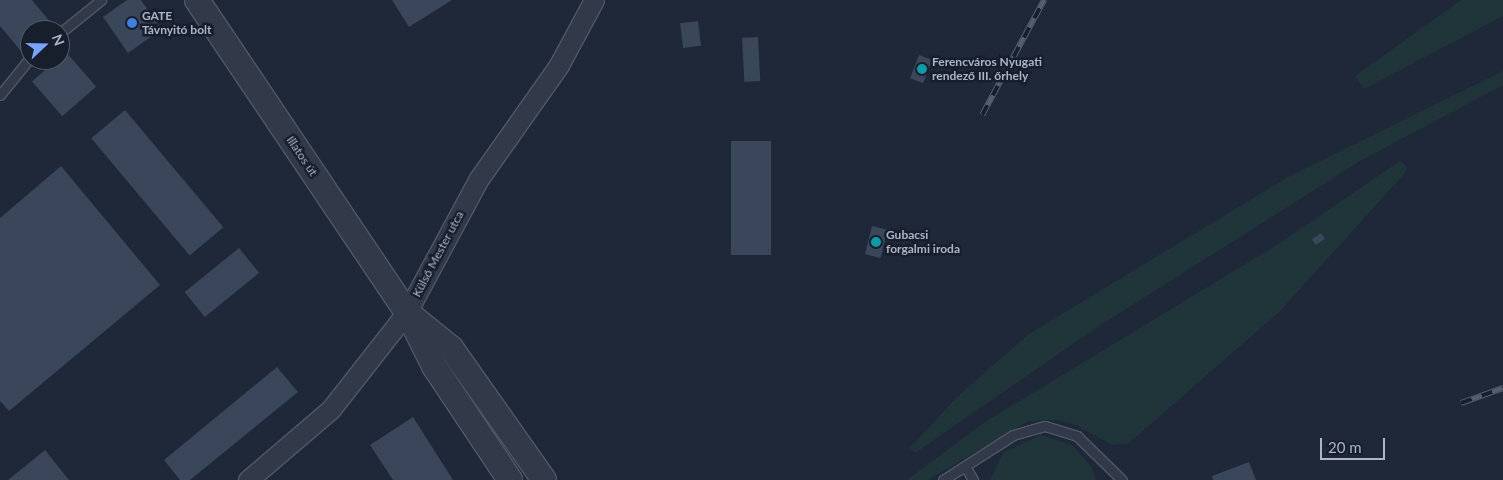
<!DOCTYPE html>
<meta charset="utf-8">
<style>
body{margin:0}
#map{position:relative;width:1503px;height:480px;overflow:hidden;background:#1e2839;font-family:Lato,sans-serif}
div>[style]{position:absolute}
.green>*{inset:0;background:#20353a}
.building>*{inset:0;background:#3a4659;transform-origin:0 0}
.roads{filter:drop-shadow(1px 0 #4f5767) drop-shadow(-1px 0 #4f5767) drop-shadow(0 1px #4f5767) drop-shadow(0 -1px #4f5767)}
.service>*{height:9px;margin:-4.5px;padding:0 4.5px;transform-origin:4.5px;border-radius:4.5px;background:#323a49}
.minor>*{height:19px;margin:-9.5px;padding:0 9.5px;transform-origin:9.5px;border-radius:9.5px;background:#323a49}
.tertiary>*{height:24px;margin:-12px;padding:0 12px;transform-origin:12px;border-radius:12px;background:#323a49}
.rail>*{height:5.5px;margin-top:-2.75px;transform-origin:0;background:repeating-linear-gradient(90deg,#171f2d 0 11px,#535e71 0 22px);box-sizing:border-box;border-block:1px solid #535e71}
.dots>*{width:14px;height:14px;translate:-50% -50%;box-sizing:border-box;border:2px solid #171f2d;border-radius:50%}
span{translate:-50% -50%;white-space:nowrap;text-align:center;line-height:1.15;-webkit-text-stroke:5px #171f2d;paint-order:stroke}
.poi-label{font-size:12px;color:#acb4c6;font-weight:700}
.left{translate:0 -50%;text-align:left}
.street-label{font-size:12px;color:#acb4c6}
.north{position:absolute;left:20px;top:20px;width:50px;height:50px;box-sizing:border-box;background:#171f2d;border:1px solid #535b6a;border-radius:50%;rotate:69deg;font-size:14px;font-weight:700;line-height:20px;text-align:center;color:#acb4c6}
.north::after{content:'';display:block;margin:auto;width:18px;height:22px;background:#78a4ff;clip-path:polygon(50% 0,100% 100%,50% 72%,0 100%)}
.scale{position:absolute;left:1320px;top:438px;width:65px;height:22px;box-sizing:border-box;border:2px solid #acb4c6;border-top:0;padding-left:6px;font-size:15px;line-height:18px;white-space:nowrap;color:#acb4c6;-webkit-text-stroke:4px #171f2d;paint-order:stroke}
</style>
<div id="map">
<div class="green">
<i style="clip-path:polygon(1461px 0,1503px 0,1503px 16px,1364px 89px,1355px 76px)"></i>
<i style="clip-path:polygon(1503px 71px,1503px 85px,1360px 161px,1096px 328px,915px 453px,910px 448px,958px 396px,1029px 334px,1288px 177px)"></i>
<i style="clip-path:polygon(1400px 161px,1407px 167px,1404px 174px,1280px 311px,1129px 443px,1112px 445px,1077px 425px,1056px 420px,1028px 421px,928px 480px,907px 480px,985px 422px,1280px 243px)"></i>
<i style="clip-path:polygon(1040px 435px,1072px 445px,1091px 466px,1096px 480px,990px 480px,1003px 453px)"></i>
</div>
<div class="building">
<i style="clip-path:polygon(0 0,32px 0,57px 30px,30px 30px,30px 51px,25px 56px,0 26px)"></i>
<i style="clip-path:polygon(127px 0,141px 0,162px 29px,128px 53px,103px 17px)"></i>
<i style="clip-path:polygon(392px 0,452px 0,409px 27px)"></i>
<i style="left:698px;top:21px;width:25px;height:18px;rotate:83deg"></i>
<i style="left:758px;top:37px;width:44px;height:16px;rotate:87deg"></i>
<i style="left:66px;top:52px;width:46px;height:45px;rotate:49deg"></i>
<i style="left:919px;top:55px;width:14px;height:25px;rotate:21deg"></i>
<i style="left:125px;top:110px;width:153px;height:44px;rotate:50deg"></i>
<i style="left:731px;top:141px;width:40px;height:114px"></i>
<i style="clip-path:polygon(61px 166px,160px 285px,9px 411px,0 401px,0 218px)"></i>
<i style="left:872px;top:226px;width:16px;height:29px;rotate:14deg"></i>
<i style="left:1321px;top:233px;width:7px;height:11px;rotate:56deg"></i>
<i style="left:239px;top:248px;width:32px;height:70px;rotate:51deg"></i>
<i style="clip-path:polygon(277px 367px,298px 392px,190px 480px,180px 480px,164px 460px)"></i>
<i style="clip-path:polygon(413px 417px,453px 480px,393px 480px,370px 445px)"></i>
<i style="clip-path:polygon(45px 450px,69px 480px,8px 480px)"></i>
<i style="clip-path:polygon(1249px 462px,1256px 480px,1213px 480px,1212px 476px)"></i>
</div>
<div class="roads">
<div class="service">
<i style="left:60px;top:33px;width:53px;rotate:-38.8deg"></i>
<i style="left:0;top:95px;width:48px;rotate:-51deg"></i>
<i style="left:965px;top:466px;width:16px;rotate:60deg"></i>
<i style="left:943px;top:480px;width:83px;rotate:-32.7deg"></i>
<i style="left:1013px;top:435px;width:33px;rotate:-16deg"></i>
<i style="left:1045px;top:426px;width:34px;rotate:17deg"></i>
<i style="left:1077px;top:436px;width:63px;rotate:44.4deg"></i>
</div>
<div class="minor">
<i style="left:248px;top:480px;width:109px;rotate:-40.5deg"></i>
<i style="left:331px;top:409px;width:123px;rotate:-51.9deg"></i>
<i style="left:407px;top:312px;width:150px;rotate:-61.7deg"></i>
<i style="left:478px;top:180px;width:141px;rotate:-54.8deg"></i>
<i style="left:559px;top:65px;width:74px;rotate:-61.7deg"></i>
</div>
<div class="tertiary">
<i style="left:197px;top:0;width:376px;rotate:56.1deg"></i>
<i style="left:407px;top:312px;width:60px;rotate:63.4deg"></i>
<i style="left:434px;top:366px;width:137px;rotate:56.3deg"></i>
<i style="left:414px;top:318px;width:48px;rotate:39deg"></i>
<i style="left:451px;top:348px;width:161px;rotate:54.8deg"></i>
</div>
</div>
<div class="rail">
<i style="left:982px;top:115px;width:131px;rotate:-61.7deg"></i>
<i style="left:1461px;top:403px;width:45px;rotate:-19.7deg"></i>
</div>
<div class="dots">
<i style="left:132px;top:23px;background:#3f7fe0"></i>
<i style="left:922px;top:69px;background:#0f9aa8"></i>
<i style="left:876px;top:242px;background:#0f9aa8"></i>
</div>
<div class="poi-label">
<span class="left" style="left:142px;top:23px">GATE<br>Távnyitó bolt</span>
<span class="left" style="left:932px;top:69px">Ferencváros Nyugati<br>rendező III. őrhely</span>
<span class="left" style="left:886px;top:242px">Gubacsi<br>forgalmi iroda</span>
</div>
<div class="street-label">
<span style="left:302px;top:156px;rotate:56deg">Illatos út</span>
<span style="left:438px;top:254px;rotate:-62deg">Külső Mester utca</span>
</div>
<div class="north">N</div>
<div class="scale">20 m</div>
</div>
